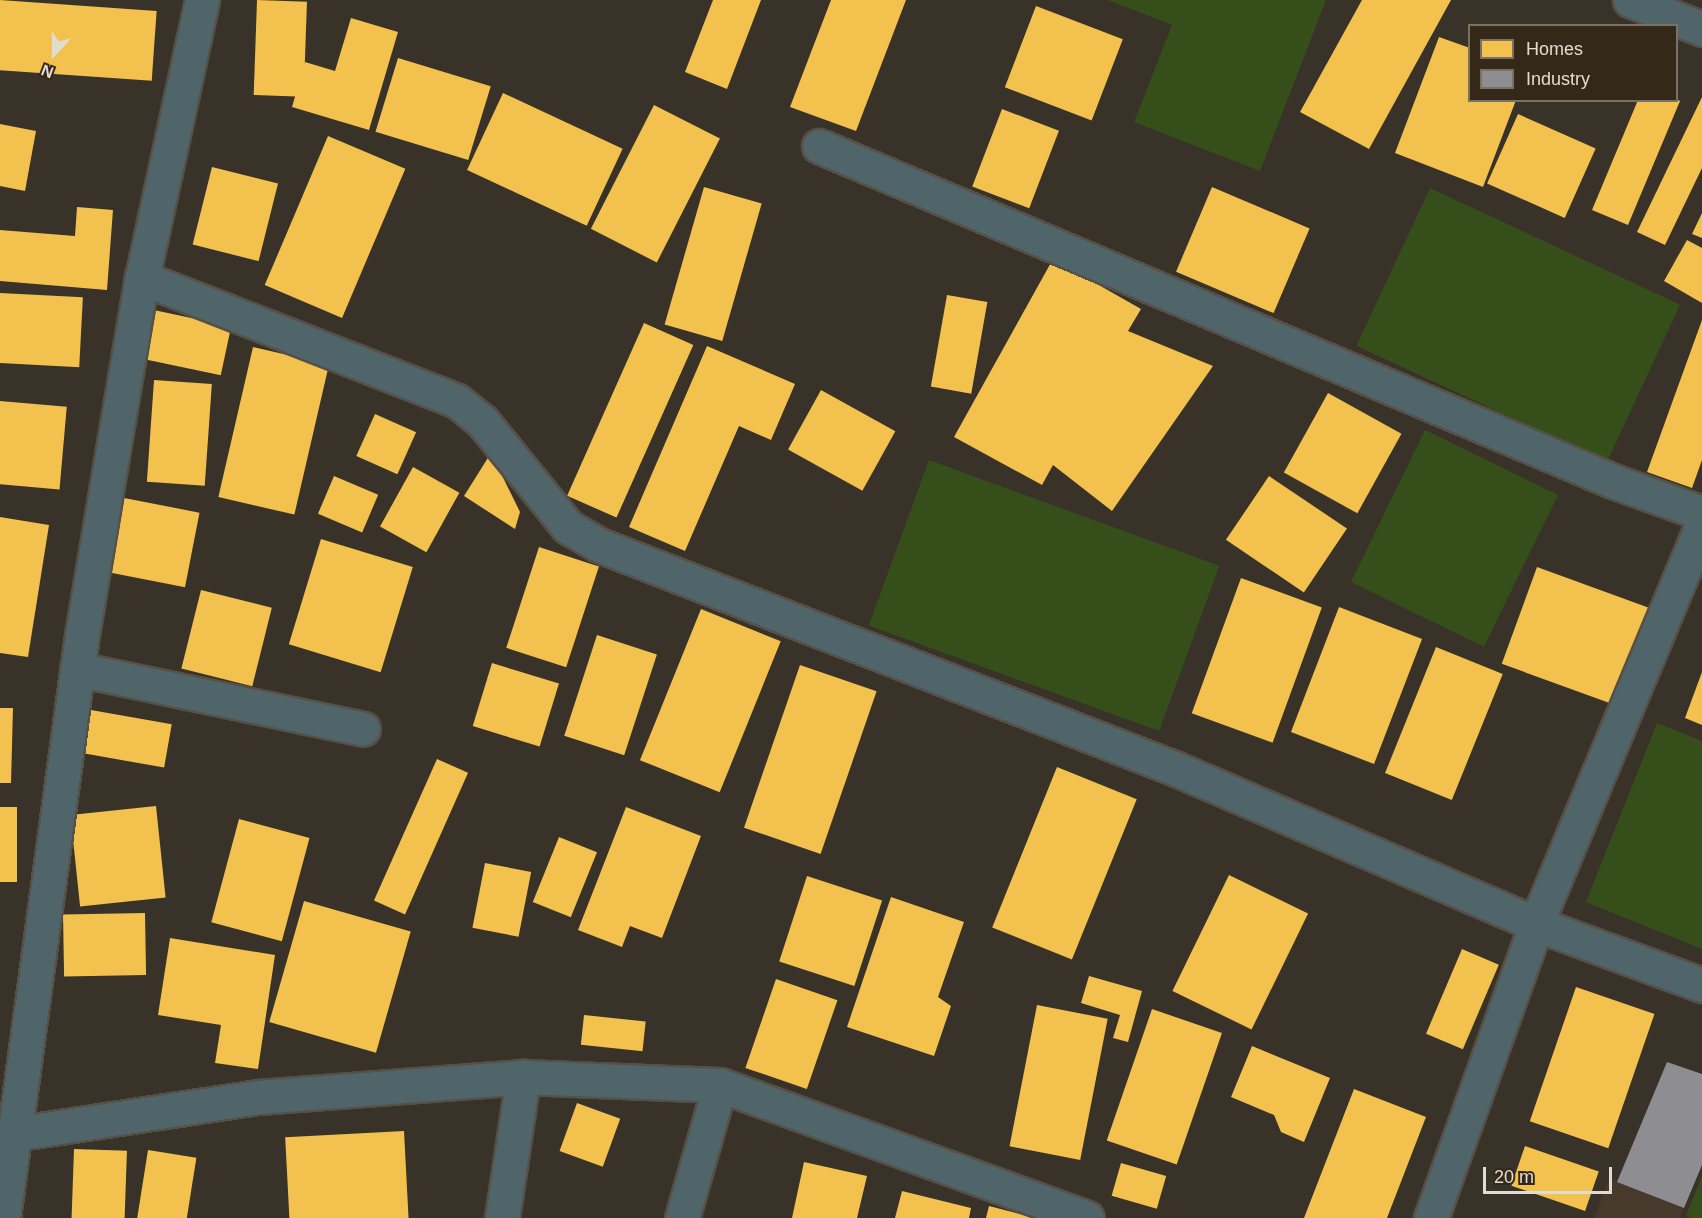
<!DOCTYPE html>
<style>
body{margin:0}
#map{position:relative;width:1702px;height:1218px;overflow:hidden;background:#383228;font-family:Arial,sans-serif}
div>[style]{position:absolute}
.industrial>*{inset:0;background:#47392c}
.green>*{inset:0;background:#364f1a;transform-origin:0 0}
.homes>*{inset:0;background:#f2c14e;transform-origin:0 0}
.industry>*{inset:0;background:#8d8d92}
.roads{filter:drop-shadow(2px 0 #555048) drop-shadow(-2px 0 #555048) drop-shadow(0 2px #555048) drop-shadow(0 -2px #555048)}
.minor>*{height:33px;margin:-16.5px;padding:0 16.5px;transform-origin:16.5px;border-radius:16.5px;background:#50656a}
span{translate:-50% -50%;white-space:nowrap;text-align:center;line-height:1.15;-webkit-text-stroke:6px #342919;paint-order:stroke}
.legend{position:absolute;left:1468px;top:24px;width:210px;height:78px;box-sizing:border-box;background:#342919;border:2px solid #7a7063;margin:0;padding:8px 10px;list-style:none;font-size:18px;color:#e2dbd1}
.legend li{display:flex;align-items:center;gap:12px;height:30px}
.legend b{width:30px;border:2px solid #7a7063}
.north{position:absolute;left:24px;top:24px;width:60px;height:60px;-webkit-text-stroke:4px #342919;paint-order:stroke;rotate:201deg;font-size:16px;font-weight:700;line-height:24px;text-align:center;color:#e2dbd1}
.north::after{content:'';display:block;margin:auto;width:21px;height:27px;background:#e2dbd1;clip-path:polygon(50% 0,100% 100%,50% 72%,0 100%)}
.scale{position:absolute;left:1483px;top:1167px;width:129px;height:27px;box-sizing:border-box;border:3px solid #e2dbd1;border-top:0;padding-left:8px;font-size:18px;line-height:21px;white-space:nowrap;color:#e2dbd1;-webkit-text-stroke:4px #342919;paint-order:stroke}
</style>
<div id="map">
<div class="industrial">
<i style="clip-path:polygon(1610px 1178px,1684px 1208px,1680px 1218px,1594px 1218px)"></i>
</div>
<div class="green">
<i style="clip-path:polygon(1108px 0,1326px 0,1260px 171px,1134px 122px,1172px 25px)"></i>
<i style="left:1430px;top:188px;width:276px;height:174px;rotate:25deg"></i>
<i style="left:1425px;top:430px;width:148px;height:169px;rotate:26deg"></i>
<i style="left:929px;top:460px;width:309px;height:176px;rotate:20deg"></i>
<i style="clip-path:polygon(1657px 723px,1702px 741px,1702px 949px,1586px 902px)"></i>
<i style="clip-path:polygon(1702px 1175px,1702px 1218px,1691px 1218px,1686px 1216px)"></i>
</div>
<div class="homes">
<i style="left:0;top:0;width:157px;height:70px;rotate:4deg"></i>
<i style="left:257px;top:0;width:50px;height:95px;rotate:2deg"></i>
<i style="clip-path:polygon(713px 0,761px 0,727px 89px,685px 72px)"></i>
<i style="clip-path:polygon(831px 0,906px 0,856px 131px,790px 107px)"></i>
<i style="clip-path:polygon(1362px 0,1451px 0,1369px 149px,1300px 112px)"></i>
<i style="left:1036px;top:6px;width:93px;height:87px;rotate:21deg"></i>
<i style="clip-path:polygon(351px 18px,398px 32px,369px 130px,292px 107px,305px 62px,335px 71px)"></i>
<i style="clip-path:polygon(1439px 37px,1470px 48px,1470px 100px,1516px 100px,1483px 187px,1395px 153px)"></i>
<i style="left:398px;top:58px;width:97px;height:77px;rotate:17deg"></i>
<i style="left:503px;top:93px;width:132px;height:85px;rotate:25deg"></i>
<i style="clip-path:polygon(1702px 97px,1702px 168px,1665px 245px,1637px 232px)"></i>
<i style="clip-path:polygon(1676px 99px,1680px 101px,1628px 225px,1592px 210px,1638px 100px)"></i>
<i style="left:654px;top:105px;width:74px;height:139px;rotate:27deg"></i>
<i style="left:1002px;top:109px;width:61px;height:83px;rotate:21deg"></i>
<i style="left:1518px;top:114px;width:85px;height:76px;rotate:24deg"></i>
<i style="clip-path:polygon(0 124px,36px 131px,25px 191px,0 186px)"></i>
<i style="left:328px;top:136px;width:84px;height:162px;rotate:23deg"></i>
<i style="left:212px;top:167px;width:68px;height:80px;rotate:14deg"></i>
<i style="left:704px;top:187px;width:60px;height:143px;rotate:16deg"></i>
<i style="left:1212px;top:187px;width:106px;height:92px;rotate:23deg"></i>
<i style="clip-path:polygon(77px 207px,113px 210px,107px 290px,0 281px,0 230px,75px 236px)"></i>
<i style="clip-path:polygon(1702px 213px,1702px 238px,1692px 234px)"></i>
<i style="clip-path:polygon(1687px 240px,1702px 248px,1702px 303px,1664px 281px)"></i>
<i style="clip-path:polygon(1053px 259px,1141px 309px,1128px 331px,1213px 366px,1112px 511px,1053px 465px,1042px 485px,954px 437px)"></i>
<i style="left:0;top:293px;width:83px;height:70px;rotate:3deg"></i>
<i style="left:947px;top:295px;width:41px;height:93px;rotate:10deg"></i>
<i style="left:149px;top:309px;width:84px;height:50px;rotate:12deg"></i>
<i style="clip-path:polygon(1702px 320px,1702px 460px,1692px 488px,1647px 472px)"></i>
<i style="left:644px;top:323px;width:54px;height:189px;rotate:24deg"></i>
<i style="clip-path:polygon(707px 346px,795px 384px,771px 440px,739px 426px,685px 551px,629px 527px)"></i>
<i style="left:253px;top:347px;width:78px;height:154px;rotate:13deg"></i>
<i style="left:154px;top:380px;width:58px;height:102px;rotate:4deg"></i>
<i style="left:821px;top:390px;width:85px;height:68px;rotate:29deg"></i>
<i style="left:1328px;top:393px;width:84px;height:91px;rotate:29deg"></i>
<i style="left:0;top:401px;width:67px;height:83px;rotate:5deg"></i>
<i style="left:375px;top:414px;width:45px;height:46px;rotate:24deg"></i>
<i style="clip-path:polygon(491px 453px,520px 512px,515px 529px,464px 496px)"></i>
<i style="left:413px;top:467px;width:53px;height:68px;rotate:29deg"></i>
<i style="left:334px;top:476px;width:48px;height:41px;rotate:23deg"></i>
<i style="left:1269px;top:476px;width:94px;height:77px;rotate:34deg"></i>
<i style="left:119px;top:497px;width:82px;height:76px;rotate:11deg"></i>
<i style="clip-path:polygon(0 517px,49px 525px,28px 657px,0 653px)"></i>
<i style="left:321px;top:539px;width:96px;height:110px;rotate:17deg"></i>
<i style="left:539px;top:547px;width:63px;height:106px;rotate:18deg"></i>
<i style="left:1537px;top:567px;width:119px;height:103px;rotate:20deg"></i>
<i style="left:1241px;top:578px;width:86px;height:144px;rotate:20deg"></i>
<i style="left:201px;top:590px;width:73px;height:81px;rotate:14deg"></i>
<i style="left:1339px;top:607px;width:89px;height:134px;rotate:21deg"></i>
<i style="left:701px;top:609px;width:86px;height:163px;rotate:22deg"></i>
<i style="left:597px;top:635px;width:63px;height:106px;rotate:18deg"></i>
<i style="left:1436px;top:647px;width:72px;height:136px;rotate:22deg"></i>
<i style="left:492px;top:663px;width:70px;height:66px;rotate:17deg"></i>
<i style="left:800px;top:665px;width:81px;height:172px;rotate:19deg"></i>
<i style="clip-path:polygon(1702px 672px,1702px 725px,1685px 718px)"></i>
<i style="clip-path:polygon(0 708px,13px 708px,11px 783px,0 783px)"></i>
<i style="left:91px;top:710px;width:82px;height:44px;rotate:10deg"></i>
<i style="left:437px;top:759px;width:34px;height:155px;rotate:24deg"></i>
<i style="left:1057px;top:767px;width:86px;height:173px;rotate:22deg"></i>
<i style="left:156px;top:806px;width:92px;height:86px;rotate:84deg"></i>
<i style="left:0;top:807px;width:17px;height:75px"></i>
<i style="clip-path:polygon(626px 807px,701px 836px,662px 938px,630px 926px,622px 947px,578px 930px)"></i>
<i style="left:239px;top:819px;width:73px;height:107px;rotate:15deg"></i>
<i style="left:559px;top:837px;width:41px;height:70px;rotate:22deg"></i>
<i style="left:485px;top:863px;width:47px;height:66px;rotate:11deg"></i>
<i style="left:1229px;top:875px;width:88px;height:129px;rotate:26deg"></i>
<i style="left:807px;top:876px;width:79px;height:90px;rotate:18deg"></i>
<i style="clip-path:polygon(891px 897px,964px 922px,938px 997px,951px 1006px,934px 1056px,847px 1027px)"></i>
<i style="left:304px;top:901px;width:111px;height:126px;rotate:16deg"></i>
<i style="left:145px;top:913px;width:62px;height:82px;rotate:89deg"></i>
<i style="clip-path:polygon(170px 938px,275px 955px,258px 1069px,215px 1063px,221px 1025px,158px 1015px)"></i>
<i style="left:1462px;top:949px;width:40px;height:92px;rotate:23deg"></i>
<i style="clip-path:polygon(1089px 976px,1142px 991px,1128px 1042px,1113px 1038px,1120px 1015px,1081px 1003px)"></i>
<i style="left:776px;top:979px;width:65px;height:94px;rotate:19deg"></i>
<i style="left:1576px;top:987px;width:83px;height:142px;rotate:19deg"></i>
<i style="left:1037px;top:1005px;width:72px;height:144px;rotate:11deg"></i>
<i style="left:1152px;top:1009px;width:74px;height:139px;rotate:19deg"></i>
<i style="left:584px;top:1015px;width:62px;height:30px;rotate:6deg"></i>
<i style="clip-path:polygon(1252px 1046px,1330px 1078px,1304px 1142px,1281px 1132px,1274px 1115px,1231px 1097px)"></i>
<i style="clip-path:polygon(1354px 1089px,1426px 1117px,1387px 1218px,1304px 1218px)"></i>
<i style="left:577px;top:1103px;width:46px;height:51px;rotate:20deg"></i>
<i style="left:404px;top:1131px;width:87px;height:119px;rotate:87deg"></i>
<i style="left:1525px;top:1146px;width:78px;height:42px;rotate:19deg"></i>
<i style="left:74px;top:1149px;width:53px;height:69px;rotate:2deg"></i>
<i style="left:148px;top:1150px;width:49px;height:69px;rotate:9deg"></i>
<i style="clip-path:polygon(804px 1162px,867px 1176px,857px 1218px,792px 1218px)"></i>
<i style="left:1121px;top:1163px;width:47px;height:34px;rotate:16deg"></i>
<i style="clip-path:polygon(902px 1191px,971px 1208px,969px 1218px,895px 1218px)"></i>
<i style="clip-path:polygon(989px 1206px,1032px 1217px,1032px 1218px,986px 1218px)"></i>
</div>
<div class="industry">
<i style="clip-path:polygon(1667px 1062px,1702px 1074px,1702px 1165px,1684px 1208px,1617px 1182px)"></i>
</div>
<div class="roads">
<div class="minor">
<i style="left:1630px;top:0;width:78px;rotate:21.9deg"></i>
<i style="left:819px;top:146px;width:862px;rotate:22.88deg"></i>
<i style="left:1613px;top:481px;width:95px;rotate:19.8deg"></i>
<i style="left:142px;top:278px;width:338px;rotate:21.3deg"></i>
<i style="left:457px;top:401px;width:32px;rotate:39deg"></i>
<i style="left:482px;top:421px;width:136px;rotate:50.9deg"></i>
<i style="left:568px;top:527px;width:36px;rotate:30deg"></i>
<i style="left:599px;top:545px;width:617px;rotate:21.2deg"></i>
<i style="left:1174px;top:768px;width:394px;rotate:23.3deg"></i>
<i style="left:1536px;top:924px;width:177px;rotate:20.2deg"></i>
<i style="left:77px;top:669px;width:292px;rotate:11.8deg"></i>
<i style="left:0;top:1136px;width:261px;rotate:-8.6deg"></i>
<i style="left:258px;top:1097px;width:266px;rotate:-4.3deg"></i>
<i style="left:523px;top:1077px;width:197px;rotate:2.3deg"></i>
<i style="left:720px;top:1085px;width:390px;rotate:19.9deg"></i>
<i style="left:3px;top:1218px;width:588px;rotate:-82.28deg"></i>
<i style="left:82px;top:635px;width:362px;rotate:-80.5deg"></i>
<i style="left:142px;top:278px;width:284px;rotate:-77.8deg"></i>
<i style="left:502px;top:1218px;width:143px;rotate:-81.5deg"></i>
<i style="left:682px;top:1218px;width:138px;rotate:-74.1deg"></i>
<i style="left:1431px;top:1218px;width:312px;rotate:-70.3deg"></i>
<i style="left:1536px;top:924px;width:431px;rotate:-67.4deg"></i>
</div>
</div>
<ul class="legend">
<li><b style="height:16px;background:#f2c14e"></b>Homes</li>
<li><b style="height:16px;background:#8d8d92"></b>Industry</li>
</ul>
<div class="north">N</div>
<div class="scale">20 m</div>
</div>
